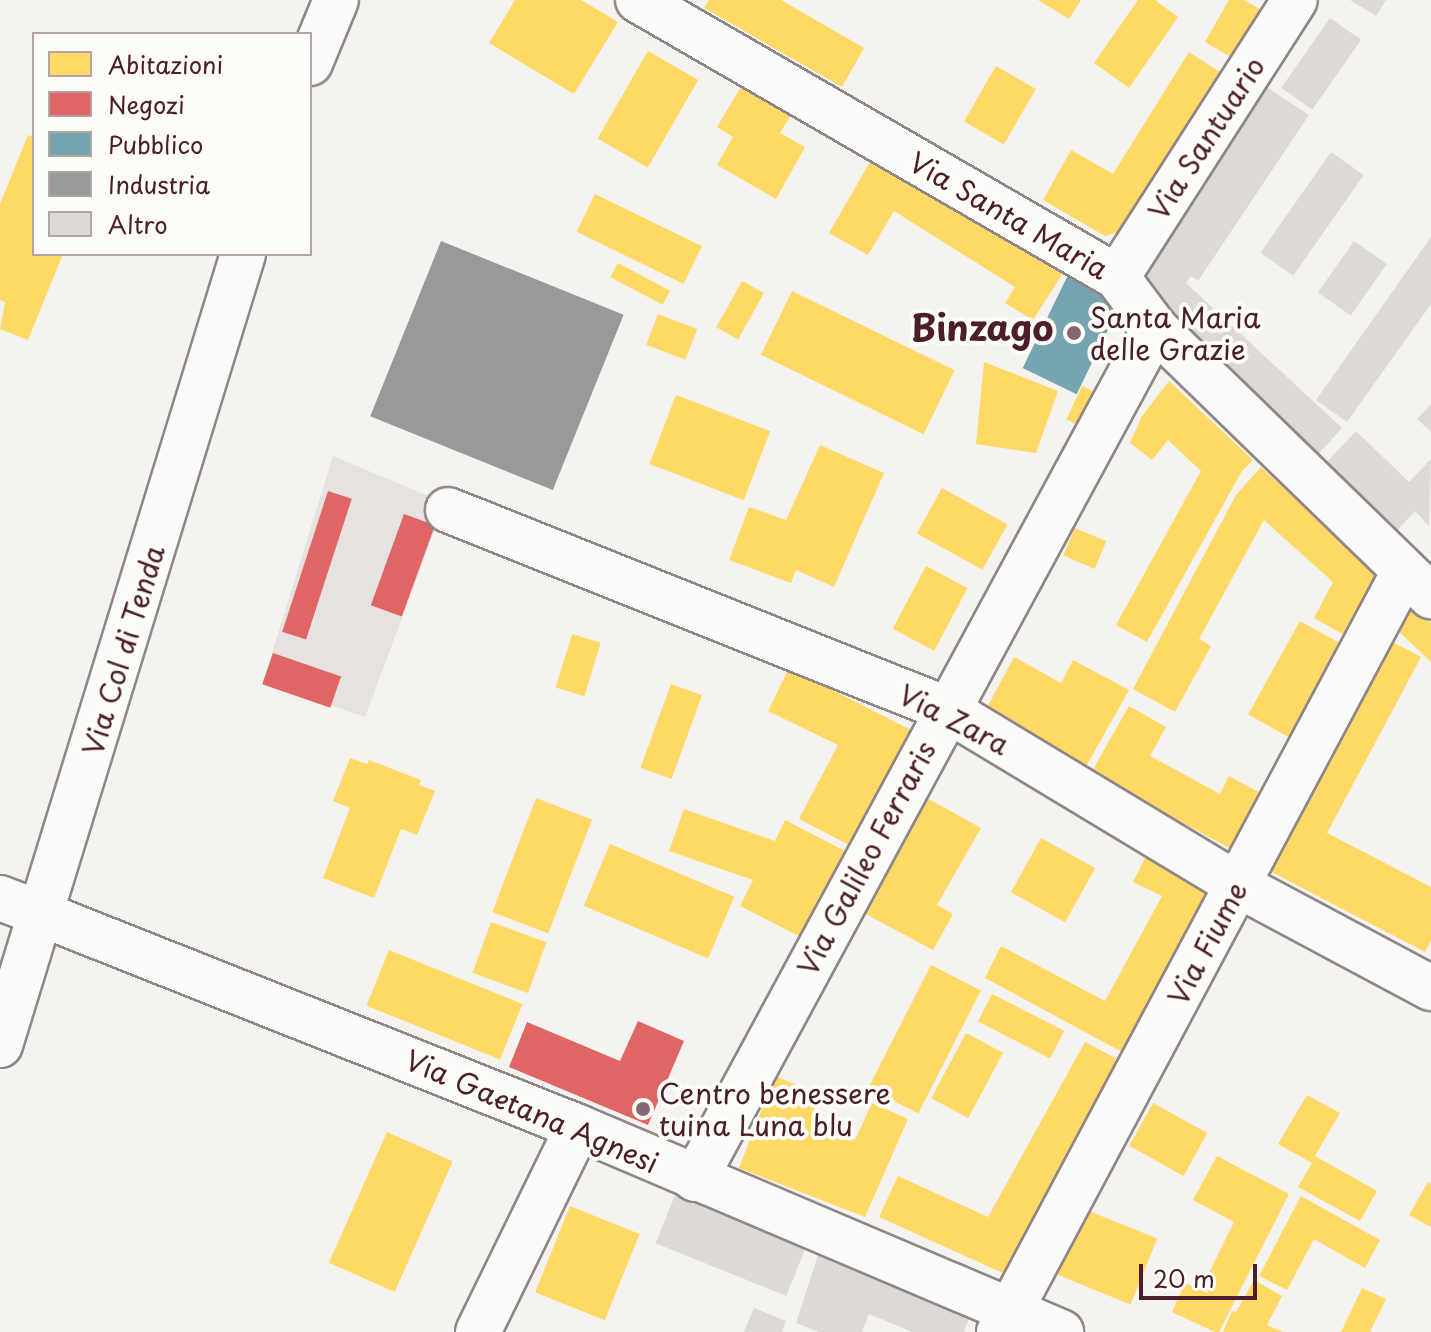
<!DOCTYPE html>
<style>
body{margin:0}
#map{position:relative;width:1431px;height:1332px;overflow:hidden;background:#f5f3f0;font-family:"Playpen Sans",sans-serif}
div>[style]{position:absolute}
.built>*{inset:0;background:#e7e2df}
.homes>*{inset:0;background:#ffd966;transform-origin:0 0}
.shops>*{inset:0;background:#e06666;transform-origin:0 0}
.public>*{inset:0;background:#76a5af;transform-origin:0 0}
.industry>*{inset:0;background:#999;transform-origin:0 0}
.building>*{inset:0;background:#dcd9d7;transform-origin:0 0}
.roads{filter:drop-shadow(2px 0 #8f8687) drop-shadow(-2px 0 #8f8687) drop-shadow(0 2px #8f8687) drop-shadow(0 -2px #8f8687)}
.minor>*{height:44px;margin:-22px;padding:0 22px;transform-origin:22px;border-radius:22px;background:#fafaf8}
.tertiary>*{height:44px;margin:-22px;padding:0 22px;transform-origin:22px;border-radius:22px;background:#fafaf8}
.secondary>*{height:44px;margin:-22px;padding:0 22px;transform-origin:22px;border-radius:22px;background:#fafaf8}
.dots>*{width:22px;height:22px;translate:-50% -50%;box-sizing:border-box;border:4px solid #fdfcf7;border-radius:50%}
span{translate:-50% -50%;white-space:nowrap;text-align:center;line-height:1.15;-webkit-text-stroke:8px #fdfcf7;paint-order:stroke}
.street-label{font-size:28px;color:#4a1f2b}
.poi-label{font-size:28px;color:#4a1f2b}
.left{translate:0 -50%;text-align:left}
.district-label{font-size:36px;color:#4a1f2b;font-weight:700}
.legend{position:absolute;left:32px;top:32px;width:280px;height:224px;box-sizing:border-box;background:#fdfcf7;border:2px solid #b5a4a5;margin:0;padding:10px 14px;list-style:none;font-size:24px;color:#4a1f2b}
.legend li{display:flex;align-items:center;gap:16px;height:40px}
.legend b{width:40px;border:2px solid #b5a4a5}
.scale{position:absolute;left:1139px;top:1264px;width:118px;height:36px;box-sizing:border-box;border:4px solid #4a1f2b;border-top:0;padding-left:10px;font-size:24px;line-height:28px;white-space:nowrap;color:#4a1f2b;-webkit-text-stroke:6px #fdfcf7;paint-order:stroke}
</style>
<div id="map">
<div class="built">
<i style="clip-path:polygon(333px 456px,445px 503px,365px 717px,263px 682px)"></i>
</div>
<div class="homes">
<i style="clip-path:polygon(515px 0,581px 0,618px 22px,574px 94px,489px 43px)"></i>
<i style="clip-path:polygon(709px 0,781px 0,864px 48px,842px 87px,704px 8px)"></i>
<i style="clip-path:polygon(1038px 0,1081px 0,1069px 19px)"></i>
<i style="clip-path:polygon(1138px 0,1155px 0,1178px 17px,1129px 88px,1094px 63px)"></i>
<i style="clip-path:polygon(1229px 0,1244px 0,1265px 12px,1236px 60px,1205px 42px)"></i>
<i style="left:648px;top:51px;width:58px;height:101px;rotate:30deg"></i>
<i style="clip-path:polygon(1189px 52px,1223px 74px,1127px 229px,1105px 236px,1043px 200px,1071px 150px,1113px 174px)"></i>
<i style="left:996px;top:66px;width:46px;height:64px;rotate:30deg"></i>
<i style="clip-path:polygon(745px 80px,794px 110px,780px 133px,805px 147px,776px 199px,717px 165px,733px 137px,717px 127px)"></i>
<i style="clip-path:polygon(28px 135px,34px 137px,34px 254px,63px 254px,28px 340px,0 329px,5px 302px,0 300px,0 204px)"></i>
<i style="clip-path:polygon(874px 155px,1067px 267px,1033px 320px,1005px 303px,1015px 287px,894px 211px,868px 255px,829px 233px)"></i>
<i style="left:595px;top:194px;width:119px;height:42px;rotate:26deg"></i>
<i style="left:618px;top:263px;width:59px;height:16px;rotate:28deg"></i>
<i style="left:742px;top:281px;width:25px;height:53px;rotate:29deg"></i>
<i style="left:792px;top:291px;width:181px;height:71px;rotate:26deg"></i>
<i style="left:658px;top:314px;width:42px;height:33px;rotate:21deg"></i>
<i style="clip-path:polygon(984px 362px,1058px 391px,1036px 453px,976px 444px)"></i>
<i style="clip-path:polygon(1169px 381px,1253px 460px,1242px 471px,1147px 642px,1116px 625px,1201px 471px,1168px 440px,1152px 460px,1130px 443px,1142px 416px)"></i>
<i style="left:1082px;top:386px;width:19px;height:37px;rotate:25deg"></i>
<i style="left:676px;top:395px;width:101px;height:74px;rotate:21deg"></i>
<i style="clip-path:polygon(820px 445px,884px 473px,834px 587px,796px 570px,791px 583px,729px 560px,749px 507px,786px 520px)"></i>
<i style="clip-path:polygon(1261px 467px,1381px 578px,1348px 637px,1314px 618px,1333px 582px,1264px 520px,1199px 639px,1211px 646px,1175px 712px,1133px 689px,1236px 495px)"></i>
<i style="left:942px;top:488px;width:75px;height:52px;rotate:29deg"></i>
<i style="left:1075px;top:528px;width:34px;height:30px;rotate:23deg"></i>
<i style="left:926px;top:566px;width:47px;height:71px;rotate:28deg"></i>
<i style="clip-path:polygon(1411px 604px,1431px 623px,1431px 662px,1392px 625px)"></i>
<i style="left:1300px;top:621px;width:50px;height:107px;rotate:29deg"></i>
<i style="left:572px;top:634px;width:30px;height:56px;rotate:17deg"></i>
<i style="clip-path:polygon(1387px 639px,1421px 657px,1327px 833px,1431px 887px,1431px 940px,1425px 952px,1264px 868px)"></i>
<i style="clip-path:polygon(1014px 657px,1061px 683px,1073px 660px,1129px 690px,1084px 770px,983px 715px)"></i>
<i style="clip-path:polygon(789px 668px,913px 731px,851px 846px,799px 819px,838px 745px,768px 711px)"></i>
<i style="left:671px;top:684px;width:33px;height:89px;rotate:20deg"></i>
<i style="clip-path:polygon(1129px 706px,1166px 727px,1150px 756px,1220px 794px,1229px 776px,1266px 796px,1242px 843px,1236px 840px,1231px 849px,1091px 773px)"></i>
<i style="clip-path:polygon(350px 758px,367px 764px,369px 760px,421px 780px,419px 785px,435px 791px,417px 835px,401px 829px,374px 898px,323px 878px,350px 808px,333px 801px)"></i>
<i style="left:536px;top:798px;width:60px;height:122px;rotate:21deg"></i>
<i style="clip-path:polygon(927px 798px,981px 828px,937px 905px,953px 914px,933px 950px,862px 912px)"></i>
<i style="clip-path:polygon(684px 809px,775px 841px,785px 820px,845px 851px,801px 937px,740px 906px,753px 880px,669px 851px)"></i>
<i style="left:1041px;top:838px;width:62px;height:62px;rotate:29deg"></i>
<i style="left:610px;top:844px;width:135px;height:67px;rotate:23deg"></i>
<i style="clip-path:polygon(1151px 846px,1213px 890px,1124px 1053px,985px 978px,1001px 946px,1105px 1001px,1162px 896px,1133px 882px)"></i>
<i style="left:491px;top:922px;width:59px;height:54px;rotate:20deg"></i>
<i style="left:389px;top:950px;width:144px;height:60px;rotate:22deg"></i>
<i style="left:931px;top:965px;width:56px;height:138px;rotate:27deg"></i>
<i style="left:992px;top:994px;width:81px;height:31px;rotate:27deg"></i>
<i style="left:966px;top:1033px;width:42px;height:74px;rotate:28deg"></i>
<i style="clip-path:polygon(1085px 1042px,1121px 1061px,1005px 1274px,879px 1217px,898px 1176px,988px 1217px)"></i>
<i style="clip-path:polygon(775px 1076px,822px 1095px,811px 1123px,855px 1140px,872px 1103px,908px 1119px,865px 1217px,739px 1168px)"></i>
<i style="clip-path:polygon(1307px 1095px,1340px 1113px,1315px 1156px,1377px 1191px,1360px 1221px,1298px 1187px,1312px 1163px,1278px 1144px)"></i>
<i style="left:1153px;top:1103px;width:62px;height:49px;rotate:29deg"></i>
<i style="left:387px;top:1132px;width:72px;height:143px;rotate:24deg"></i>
<i style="clip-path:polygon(1217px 1156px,1289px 1194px,1219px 1332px,1215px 1332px,1172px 1312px,1185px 1283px,1207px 1293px,1214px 1278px,1208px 1275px,1234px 1222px,1193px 1200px)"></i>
<i style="clip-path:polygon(1428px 1182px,1431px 1184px,1431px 1227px,1409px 1215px)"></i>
<i style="clip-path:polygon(1301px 1196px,1380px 1240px,1365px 1268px,1314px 1239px,1287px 1290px,1259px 1276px)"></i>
<i style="left:570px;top:1206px;width:75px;height:93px;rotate:22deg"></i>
<i style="left:1084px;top:1209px;width:79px;height:71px;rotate:22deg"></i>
<i style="clip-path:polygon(1254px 1280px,1282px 1296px,1267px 1325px,1283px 1332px,1223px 1332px,1232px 1311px,1236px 1312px)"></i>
<i style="clip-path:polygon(1362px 1288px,1386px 1299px,1370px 1332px,1341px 1332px)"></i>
</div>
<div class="shops">
<i style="left:328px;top:491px;width:25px;height:148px;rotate:18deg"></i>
<i style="left:404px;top:514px;width:33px;height:97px;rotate:20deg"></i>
<i style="left:273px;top:653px;width:72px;height:33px;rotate:19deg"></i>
<i style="clip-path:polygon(638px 1021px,684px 1041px,648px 1125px,509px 1067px,527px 1022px,620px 1061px)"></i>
</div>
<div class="public">
<i style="left:1070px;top:271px;width:60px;height:108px;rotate:26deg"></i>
</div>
<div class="industry">
<i style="left:441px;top:241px;width:197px;height:189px;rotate:22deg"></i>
</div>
<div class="building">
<i style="clip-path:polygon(1350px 0,1386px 0,1376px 16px)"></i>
<i style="left:1330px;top:18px;width:38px;height:85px;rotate:35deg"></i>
<i style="clip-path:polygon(1262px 84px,1309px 115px,1198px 281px,1191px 276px,1186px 283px,1342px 428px,1313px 460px,1127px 280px)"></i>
<i style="left:1331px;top:152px;width:40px;height:123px;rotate:35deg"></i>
<i style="clip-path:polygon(1431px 237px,1431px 304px,1347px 422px,1316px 400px)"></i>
<i style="left:1354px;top:241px;width:40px;height:63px;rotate:35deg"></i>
<i style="clip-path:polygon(1431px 404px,1431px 432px,1417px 419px)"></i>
<i style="clip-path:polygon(1356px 431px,1409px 482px,1431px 459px,1429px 526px,1415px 511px,1393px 535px,1322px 467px)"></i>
<i style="left:675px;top:1195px;width:141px;height:52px;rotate:22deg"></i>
<i style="clip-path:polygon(820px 1249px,972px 1311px,964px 1332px,912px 1332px,869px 1314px,862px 1332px,819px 1332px,796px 1323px)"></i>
<i style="clip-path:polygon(754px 1308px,786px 1321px,782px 1332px,744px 1332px)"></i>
</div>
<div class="roads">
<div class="minor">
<i style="left:638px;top:0;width:553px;rotate:30.04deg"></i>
<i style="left:1117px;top:277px;width:64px;rotate:53.3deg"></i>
<i style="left:1155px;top:328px;width:385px;rotate:44.2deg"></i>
<i style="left:1117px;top:277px;width:329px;rotate:-57.3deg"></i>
<i style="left:448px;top:510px;width:536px;rotate:21.78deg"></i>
<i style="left:946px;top:709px;width:341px;rotate:31.1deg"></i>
<i style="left:1238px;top:885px;width:219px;rotate:28.1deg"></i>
<i style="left:39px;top:913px;width:580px;rotate:21.65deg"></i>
<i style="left:578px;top:1127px;width:525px;rotate:23deg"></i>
<i style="left:695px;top:1179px;width:967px;rotate:-61.61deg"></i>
<i style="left:478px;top:1332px;width:228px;rotate:-64deg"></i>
<i style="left:999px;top:1332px;width:861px;rotate:-61.95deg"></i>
</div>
<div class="tertiary">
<i style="left:0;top:898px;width:42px;rotate:21deg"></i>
</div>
<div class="secondary">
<i style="left:310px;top:63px;width:68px;rotate:-67.6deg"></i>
<i style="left:0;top:1045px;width:827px;rotate:-72.92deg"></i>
</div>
</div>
<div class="dots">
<i style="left:1074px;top:333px;background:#866970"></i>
<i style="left:643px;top:1109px;background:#866970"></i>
</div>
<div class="street-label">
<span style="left:1206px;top:138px;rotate:-57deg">Via Santuario</span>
<span style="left:1009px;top:215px;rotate:30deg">Via Santa Maria</span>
<span style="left:123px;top:650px;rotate:-73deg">Via Col di Tenda</span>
<span style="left:954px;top:719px;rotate:27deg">Via Zara</span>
<span style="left:866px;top:858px;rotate:-62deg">Via Galileo Ferraris</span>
<span style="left:1207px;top:943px;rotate:-62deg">Via Fiume</span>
<span style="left:532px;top:1111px;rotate:23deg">Via Gaetana Agnesi</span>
</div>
<div class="poi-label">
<span class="left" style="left:1090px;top:333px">Santa Maria<br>delle Grazie</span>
<span class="left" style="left:659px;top:1109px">Centro benessere<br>tuina Luna blu</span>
</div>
<div class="district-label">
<span style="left:982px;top:327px">Binzago</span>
</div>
<ul class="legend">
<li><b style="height:22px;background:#ffd966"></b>Abitazioni</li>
<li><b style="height:22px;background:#e06666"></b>Negozi</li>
<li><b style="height:22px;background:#76a5af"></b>Pubblico</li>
<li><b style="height:22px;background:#999"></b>Industria</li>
<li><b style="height:22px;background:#dcd9d7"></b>Altro</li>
</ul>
<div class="scale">20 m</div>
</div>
